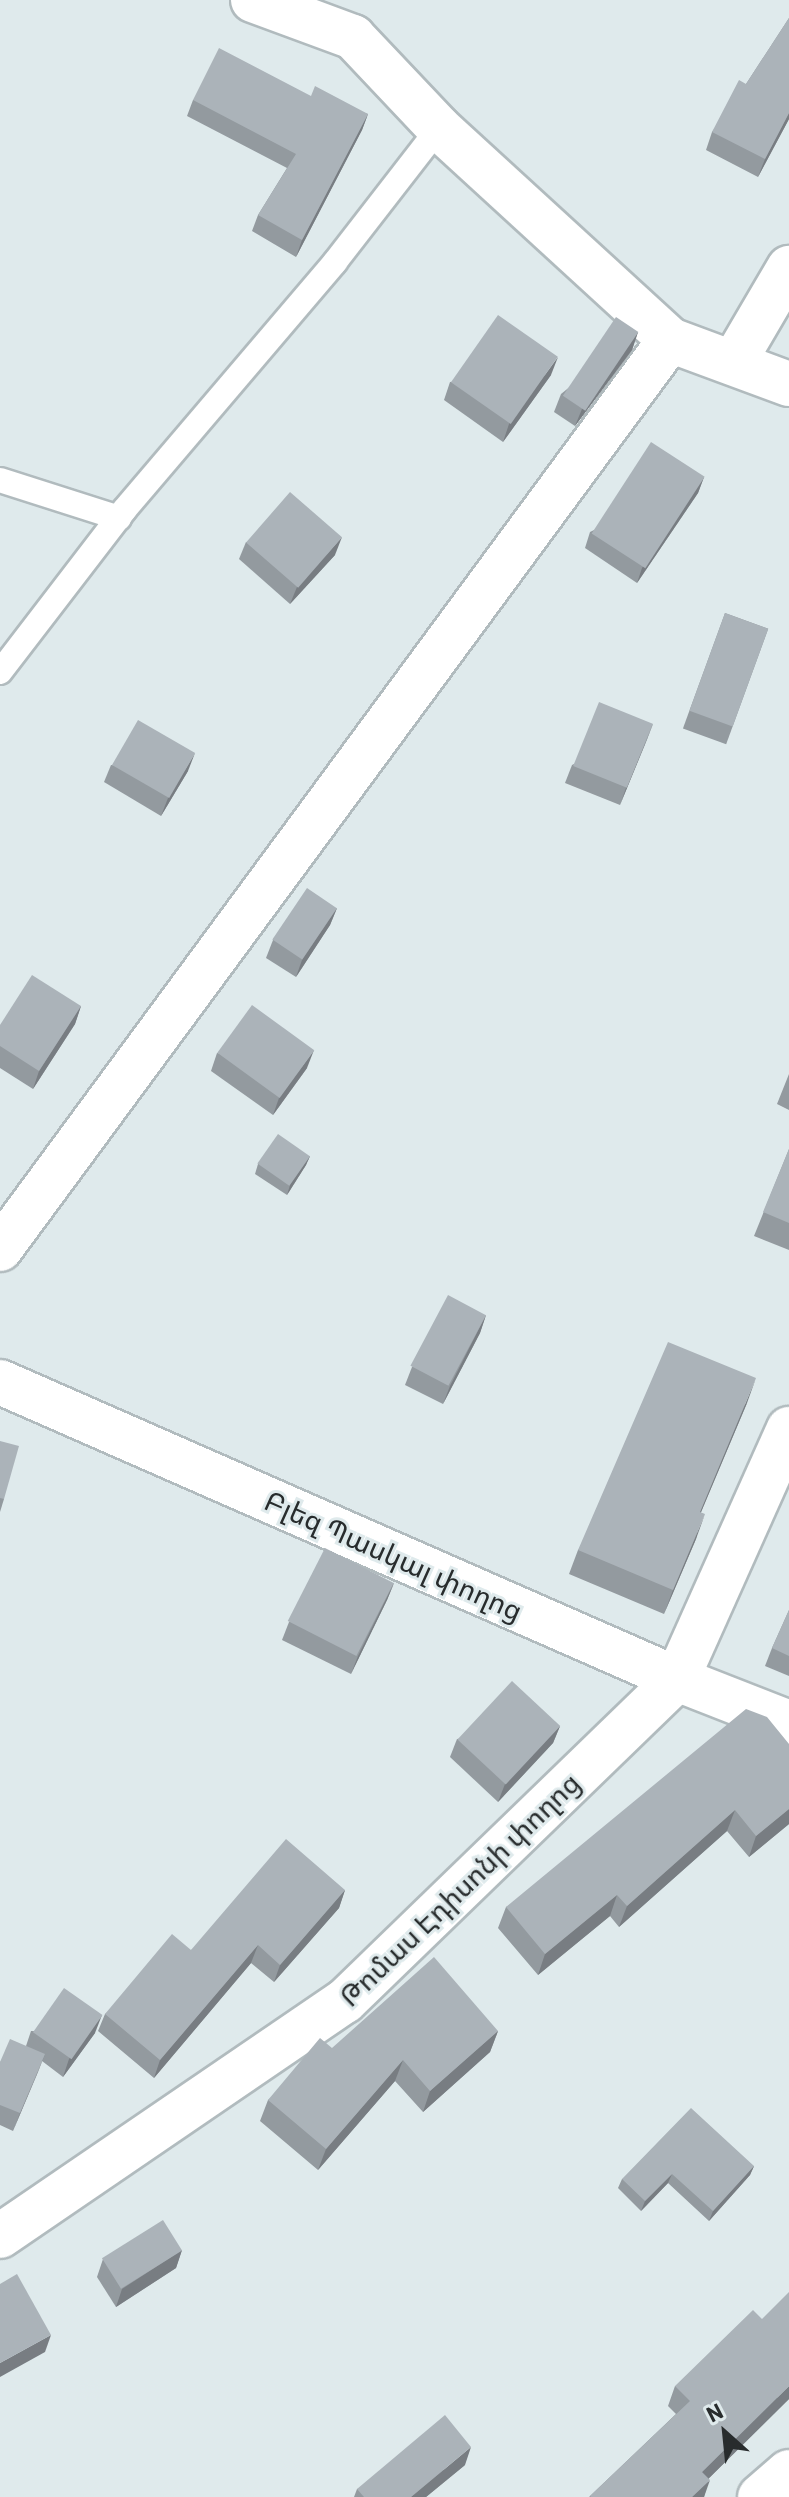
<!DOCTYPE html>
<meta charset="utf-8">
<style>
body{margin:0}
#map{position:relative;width:789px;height:2497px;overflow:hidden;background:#dfeaec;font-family:Barlow,"Noto Sans Armenian",sans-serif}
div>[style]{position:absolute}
.roads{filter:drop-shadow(2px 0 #b1bbbe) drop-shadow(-2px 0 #b1bbbe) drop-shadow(0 2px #b1bbbe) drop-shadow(0 -2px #b1bbbe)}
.service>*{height:24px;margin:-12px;padding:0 12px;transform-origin:12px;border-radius:12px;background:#fff}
.minor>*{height:44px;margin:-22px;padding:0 22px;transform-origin:22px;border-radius:22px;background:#fff}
.wall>*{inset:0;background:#939a9f;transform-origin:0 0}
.shaded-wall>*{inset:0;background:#787d82}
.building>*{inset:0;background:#abb3b9;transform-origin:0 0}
span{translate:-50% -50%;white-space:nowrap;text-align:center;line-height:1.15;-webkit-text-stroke:6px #dfeaec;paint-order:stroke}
.street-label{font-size:28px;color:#282c2d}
.north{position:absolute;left:685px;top:2393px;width:80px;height:80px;-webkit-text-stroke:6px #dfeaec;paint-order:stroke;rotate:333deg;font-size:22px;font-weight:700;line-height:32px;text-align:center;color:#282c2d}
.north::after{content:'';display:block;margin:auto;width:28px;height:36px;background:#282c2d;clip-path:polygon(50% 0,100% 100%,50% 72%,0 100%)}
</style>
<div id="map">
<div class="roads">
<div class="service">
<i style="left:0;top:480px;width:125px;rotate:17.7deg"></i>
<i style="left:0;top:672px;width:205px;rotate:-52.5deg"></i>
<i style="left:125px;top:509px;width:324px;rotate:-49.6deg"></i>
<i style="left:335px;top:262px;width:170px;rotate:-52.2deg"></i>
</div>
<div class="minor">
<i style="left:253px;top:0;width:107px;rotate:20.3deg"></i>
<i style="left:353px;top:37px;width:125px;rotate:46.6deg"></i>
<i style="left:439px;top:128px;width:314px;rotate:42.5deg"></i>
<i style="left:670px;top:340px;width:127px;rotate:20.3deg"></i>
<i style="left:735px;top:360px;width:107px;rotate:-59.6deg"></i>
<i style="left:0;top:1249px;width:1129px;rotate:-53.61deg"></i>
<i style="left:0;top:1382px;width:739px;rotate:23.69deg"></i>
<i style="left:677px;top:1679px;width:120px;rotate:21.4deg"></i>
<i style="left:0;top:2236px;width:417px;rotate:-34.3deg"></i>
<i style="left:345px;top:2001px;width:463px;rotate:-44.1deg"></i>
<i style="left:677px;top:1679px;width:274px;rotate:-65.9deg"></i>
<i style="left:760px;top:2497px;width:38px;rotate:-41deg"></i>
</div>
</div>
<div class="wall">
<i style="clip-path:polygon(789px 18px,789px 119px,758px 177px,706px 150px,712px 132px,746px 84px)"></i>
<i style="clip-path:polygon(311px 96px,368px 114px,362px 130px,296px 257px,252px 231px,258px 215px,287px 168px,187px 116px,193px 100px)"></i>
<i style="clip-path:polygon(638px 332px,632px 350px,575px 426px,554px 412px,561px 394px)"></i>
<i style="clip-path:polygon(551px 375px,503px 442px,444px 400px,450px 382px)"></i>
<i style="clip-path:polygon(704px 477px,698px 493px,637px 583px,585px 548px,590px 532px)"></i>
<i style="clip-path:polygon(246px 542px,335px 555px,290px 604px,239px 559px)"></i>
<i style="left:725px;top:613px;width:46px;height:123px;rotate:20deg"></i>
<i style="clip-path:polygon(653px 724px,620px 805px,565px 783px,572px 765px)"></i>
<i style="clip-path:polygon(111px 765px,188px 771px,161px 816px,104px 782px)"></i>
<i style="clip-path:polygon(337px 908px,330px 925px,296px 977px,266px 958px,273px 940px)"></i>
<i style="clip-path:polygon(81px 1006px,75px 1024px,33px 1089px,0 1068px,0 1025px)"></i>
<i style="clip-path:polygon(217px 1053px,307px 1068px,273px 1115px,211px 1071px)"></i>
<i style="clip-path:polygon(789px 1074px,789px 1110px,777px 1104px)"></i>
<i style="clip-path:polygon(789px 1149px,789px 1250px,754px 1236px)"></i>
<i style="clip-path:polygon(310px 1156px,306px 1165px,287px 1195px,255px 1174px,258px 1164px)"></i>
<i style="clip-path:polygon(486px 1315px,480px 1333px,443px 1404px,405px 1385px,412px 1367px)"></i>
<i style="clip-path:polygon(747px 1403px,701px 1512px,696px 1539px,664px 1614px,569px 1574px,578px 1550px)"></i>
<i style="clip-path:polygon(0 1441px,4px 1499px,0 1512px)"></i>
<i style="clip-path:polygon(394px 1583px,387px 1600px,351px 1674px,282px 1640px,289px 1622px)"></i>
<i style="clip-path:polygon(789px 1610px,789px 1676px,765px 1666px,772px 1648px)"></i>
<i style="clip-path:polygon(560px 1726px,553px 1743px,498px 1802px,450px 1757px,457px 1739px)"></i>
<i style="clip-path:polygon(789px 1744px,789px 1824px,749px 1857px,727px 1831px,619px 1927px,610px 1916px,538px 1975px,498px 1928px,506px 1907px)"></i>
<i style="clip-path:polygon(345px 1890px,339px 1908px,274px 1982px,251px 1963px,154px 2078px,98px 2031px,105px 2014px,191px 1950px)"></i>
<i style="clip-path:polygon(31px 2031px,95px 2033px,63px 2077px,42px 2061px,13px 2131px,0 2125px,0 2062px,26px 2046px)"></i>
<i style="clip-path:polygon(498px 2031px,490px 2052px,423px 2112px,395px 2081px,318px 2170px,260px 2121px,268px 2100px,332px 2048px)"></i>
<i style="clip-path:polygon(754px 2166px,750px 2175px,709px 2221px,668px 2183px,641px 2211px,618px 2188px,622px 2179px)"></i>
<i style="clip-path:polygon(182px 2250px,176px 2268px,116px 2307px,97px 2277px,103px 2259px)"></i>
<i style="clip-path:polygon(675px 2386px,789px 2399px,709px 2478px,704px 2497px,589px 2497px,676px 2414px,668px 2406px)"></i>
<i style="clip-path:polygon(465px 2465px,426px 2497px,354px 2497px,357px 2489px)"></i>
</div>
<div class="shaded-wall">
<i style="clip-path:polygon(789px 113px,789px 119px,758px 177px,765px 159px)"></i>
<i style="clip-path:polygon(368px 114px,362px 130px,296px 257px,302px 240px)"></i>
<i style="clip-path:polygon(638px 332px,632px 350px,575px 426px,582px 409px)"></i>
<i style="clip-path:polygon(558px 357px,551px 375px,503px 442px,509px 424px)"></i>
<i style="clip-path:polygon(704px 477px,698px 493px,637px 583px,642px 568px)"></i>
<i style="clip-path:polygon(342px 537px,335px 555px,290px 604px,297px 587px)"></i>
<i style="clip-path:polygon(653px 724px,646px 742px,620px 805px,626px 788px)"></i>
<i style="clip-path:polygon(195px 753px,188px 771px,161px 816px,168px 798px)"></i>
<i style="clip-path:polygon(337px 908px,330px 925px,296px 977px,302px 960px)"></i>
<i style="clip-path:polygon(81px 1006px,75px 1024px,33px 1089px,39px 1071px)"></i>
<i style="clip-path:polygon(314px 1050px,307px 1068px,273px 1115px,279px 1098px)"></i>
<i style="clip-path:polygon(310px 1156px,306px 1165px,287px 1195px,290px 1185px)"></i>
<i style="clip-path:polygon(486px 1315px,480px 1333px,443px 1404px,450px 1386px)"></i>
<i style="clip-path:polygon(756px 1378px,747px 1403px,691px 1536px,700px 1512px)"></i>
<i style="clip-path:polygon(705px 1514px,696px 1539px,664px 1614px,673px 1590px)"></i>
<i style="clip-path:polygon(394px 1583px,387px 1600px,351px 1674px,358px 1656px)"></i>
<i style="clip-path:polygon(560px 1726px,553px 1743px,498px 1802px,505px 1784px)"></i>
<i style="clip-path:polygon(789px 1809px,789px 1824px,749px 1857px,756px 1836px)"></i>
<i style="clip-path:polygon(735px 1810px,727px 1831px,619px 1927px,627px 1906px)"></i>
<i style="clip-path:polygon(345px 1890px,339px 1908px,274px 1982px,280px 1965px)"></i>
<i style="clip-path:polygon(617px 1895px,610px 1916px,538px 1975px,545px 1954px)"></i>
<i style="clip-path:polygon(258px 1945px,251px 1963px,154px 2078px,160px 2060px)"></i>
<i style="clip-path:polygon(102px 2015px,95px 2033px,63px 2077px,69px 2059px)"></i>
<i style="clip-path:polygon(498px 2031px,490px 2052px,423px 2112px,430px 2091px)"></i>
<i style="clip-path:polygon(45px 2054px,38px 2072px,13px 2131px,20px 2113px)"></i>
<i style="clip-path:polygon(403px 2060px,395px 2081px,318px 2170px,326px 2149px)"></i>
<i style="clip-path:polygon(754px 2166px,750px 2175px,709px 2221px,713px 2211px)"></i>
<i style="clip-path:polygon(672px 2174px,668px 2183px,641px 2211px,645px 2201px)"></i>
<i style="clip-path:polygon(182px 2250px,176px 2268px,116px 2307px,122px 2289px)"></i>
<i style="clip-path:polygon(51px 2335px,45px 2352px,0 2377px,0 2363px)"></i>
<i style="clip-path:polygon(789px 2386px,789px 2399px,695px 2492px,702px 2472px)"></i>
<i style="clip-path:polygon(471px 2447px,465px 2465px,426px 2497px,411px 2497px)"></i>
<i style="clip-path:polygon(710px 2480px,704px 2497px,692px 2497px)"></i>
</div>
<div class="building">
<i style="clip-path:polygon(789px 18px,789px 113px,765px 159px,712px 132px,739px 80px,746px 84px)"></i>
<i style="clip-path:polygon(219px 48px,311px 96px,315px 86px,368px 114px,302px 240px,258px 215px,296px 154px,193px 100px)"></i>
<i style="left:498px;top:315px;width:73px;height:82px;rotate:35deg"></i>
<i style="left:616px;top:317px;width:27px;height:95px;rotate:34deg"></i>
<i style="left:651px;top:442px;width:64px;height:109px;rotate:33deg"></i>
<i style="left:290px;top:492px;width:69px;height:67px;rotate:41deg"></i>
<i style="left:725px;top:613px;width:46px;height:104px;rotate:20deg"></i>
<i style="left:599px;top:702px;width:58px;height:69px;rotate:22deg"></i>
<i style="left:138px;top:720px;width:66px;height:52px;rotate:30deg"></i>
<i style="left:307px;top:888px;width:36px;height:62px;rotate:34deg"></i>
<i style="clip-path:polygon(32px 975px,81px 1006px,39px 1071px,0 1046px,0 1025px)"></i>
<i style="left:252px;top:1005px;width:77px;height:59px;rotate:36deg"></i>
<i style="left:278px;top:1134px;width:39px;height:36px;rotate:35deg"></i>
<i style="clip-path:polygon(789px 1149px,789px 1223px,763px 1212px)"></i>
<i style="left:448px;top:1295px;width:43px;height:80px;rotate:28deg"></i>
<i style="clip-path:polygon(668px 1342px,756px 1378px,700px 1512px,705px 1514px,673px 1590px,578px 1550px)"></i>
<i style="clip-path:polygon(0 1441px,19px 1446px,4px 1499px,0 1498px)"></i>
<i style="left:325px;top:1548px;width:77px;height:82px;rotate:27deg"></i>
<i style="clip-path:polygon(789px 1610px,789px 1656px,772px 1648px)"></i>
<i style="left:512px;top:1681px;width:66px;height:80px;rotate:43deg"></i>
<i style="clip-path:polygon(746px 1709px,767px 1717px,789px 1744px,789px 1809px,756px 1836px,735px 1810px,627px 1906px,617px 1895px,545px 1954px,506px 1907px)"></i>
<i style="clip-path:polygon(286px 1839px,345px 1890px,280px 1965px,258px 1945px,160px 2060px,105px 2014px,172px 1934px,191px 1950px)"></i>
<i style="clip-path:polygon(434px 1957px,498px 2031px,430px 2091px,403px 2060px,326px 2149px,268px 2100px,320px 2038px,332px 2048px)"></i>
<i style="left:64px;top:1988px;width:47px;height:54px;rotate:35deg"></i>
<i style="clip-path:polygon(10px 2039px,45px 2054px,20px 2113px,0 2105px,0 2062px)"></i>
<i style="clip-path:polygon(691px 2108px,754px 2166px,713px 2211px,672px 2174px,645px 2201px,622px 2179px)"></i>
<i style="left:163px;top:2220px;width:36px;height:72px;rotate:58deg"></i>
<i style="clip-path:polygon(17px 2274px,51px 2335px,0 2363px,0 2284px)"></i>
<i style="clip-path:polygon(789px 2292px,789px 2386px,702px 2472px,710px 2480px,692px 2497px,591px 2497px,590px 2496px,690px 2401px,675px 2386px,753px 2310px,762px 2319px)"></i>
<i style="clip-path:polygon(445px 2415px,471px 2447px,411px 2497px,364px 2497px,357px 2489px)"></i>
</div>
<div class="street-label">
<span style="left:394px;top:1555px;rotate:24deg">Բլեզ Պասկալ փողոց</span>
<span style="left:459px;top:1889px;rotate:-44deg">Թոմաս Էդիսոնի փողոց</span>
</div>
<div class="north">N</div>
</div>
